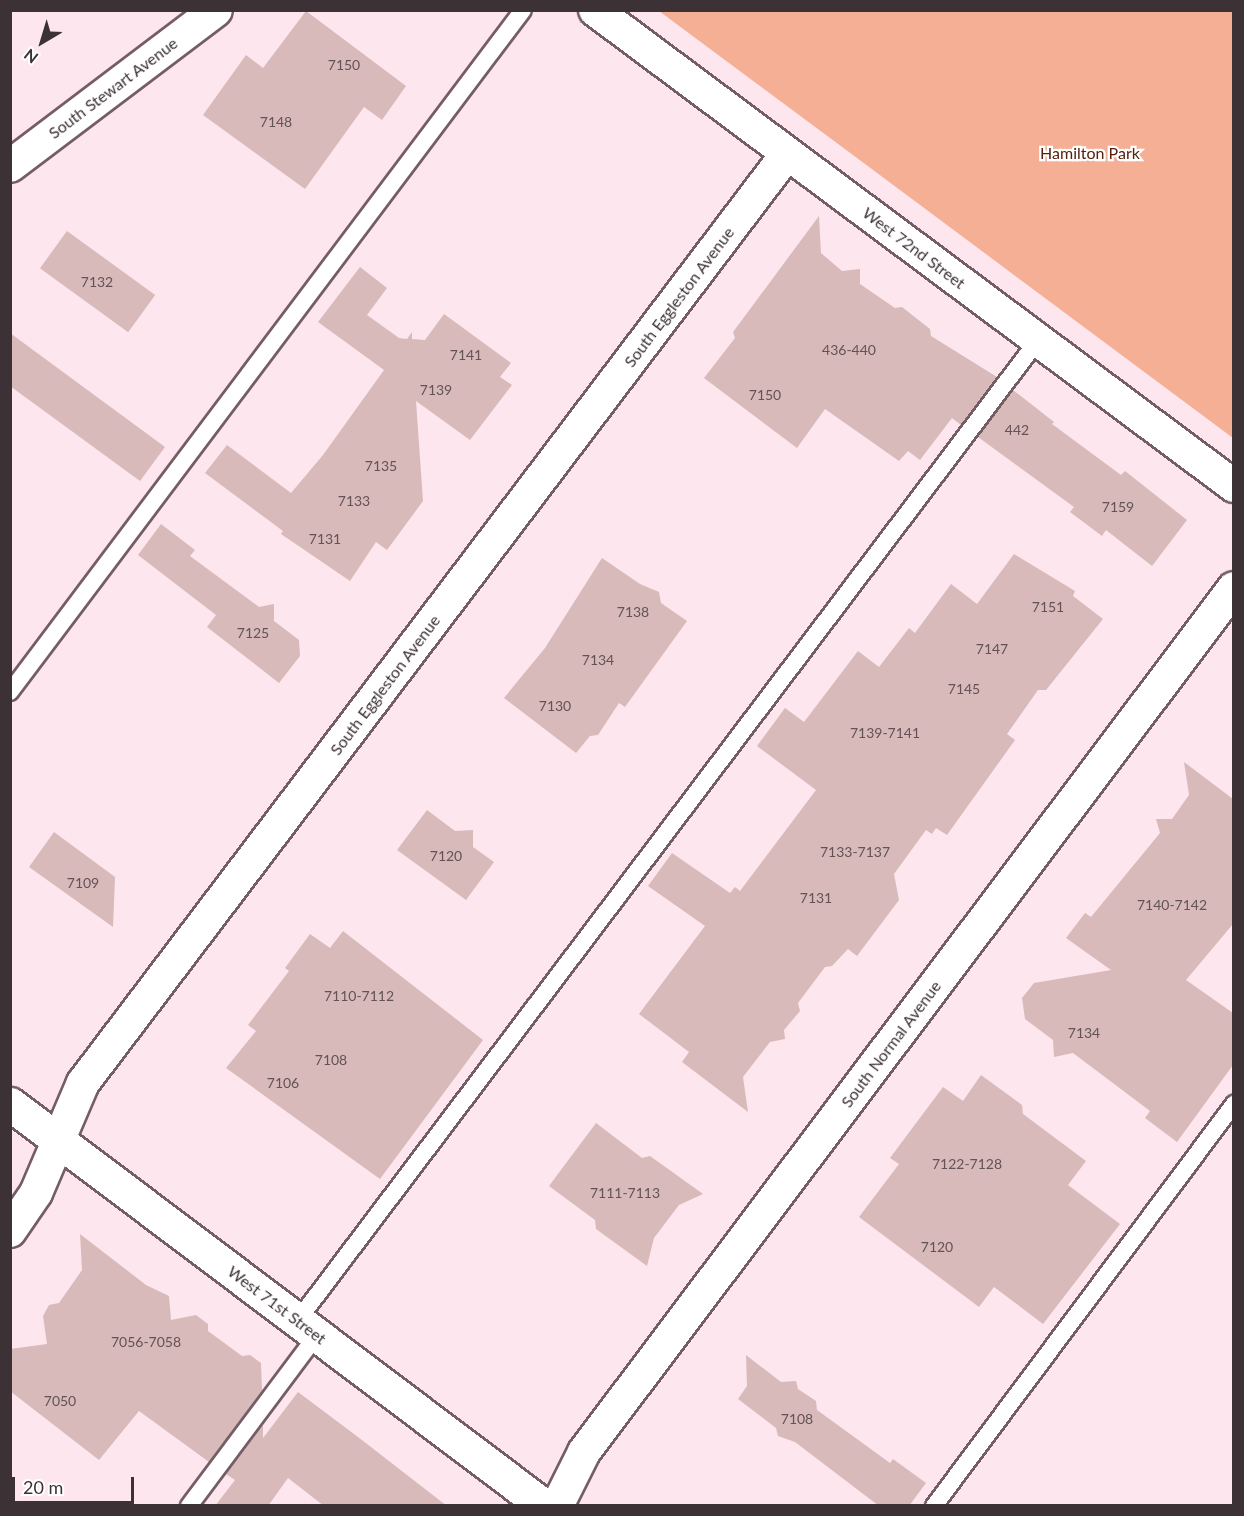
<!DOCTYPE html>
<style>
body{margin:0}
#map{position:relative;width:1244px;height:1516px;overflow:hidden;background:#fde6ee;font-family:Lato,sans-serif}
div>[style]{position:absolute}
.green>*{inset:0;background:#f4af95}
.building>*{inset:0;background:#d8baba;transform-origin:0 0}
.roads{filter:drop-shadow(2px 0 #755d65) drop-shadow(-2px 0 #755d65) drop-shadow(0 2px #755d65) drop-shadow(0 -2px #755d65)}
.lane>*{height:16px;margin:-8px;padding:0 8px;transform-origin:8px;border-radius:8px;background:#fff}
.street>*{height:32px;margin:-16px;padding:0 16px;transform-origin:16px;border-radius:16px;background:#fff}
.secondary>*{height:33px;margin:-16.5px;padding:0 16.5px;transform-origin:16.5px;border-radius:16.5px;background:#fff}
span{translate:-50% -50%;white-space:nowrap;text-align:center;line-height:1.15;-webkit-text-stroke:4.5px #fff;paint-order:stroke}
.number-label{font-size:14px;color:#635356}
.number-label span{-webkit-text-stroke-width:0}
.street-label{font-size:16px;color:#3c3135}
.park-label{font-size:16px;color:#56220d}
.frame{position:absolute;inset:0;border:12px solid #3c3135;pointer-events:none}
.north{position:absolute;left:12px;top:12px;width:60px;height:60px;-webkit-text-stroke:4px #fff;paint-order:stroke;rotate:218deg;font-size:16px;font-weight:700;line-height:24px;text-align:center;color:#3c3135}
.north::after{content:'';display:block;margin:auto;width:21px;height:27px;background:#3c3135;clip-path:polygon(50% 0,100% 100%,50% 72%,0 100%)}
.scale{position:absolute;left:12px;top:1477px;width:122px;height:27px;box-sizing:border-box;border:3px solid #3c3135;border-top:0;padding-left:8px;font-size:18px;line-height:21px;white-space:nowrap;color:#3c3135;-webkit-text-stroke:4px #fff;paint-order:stroke}
</style>
<div id="map">
<div class="green">
<i style="clip-path:polygon(659px 11px,1233px 11px,1233px 438px,857px 158px)"></i>
</div>
<div class="building">
<i style="clip-path:polygon(306px 11px,406px 86px,382px 120px,364px 107px,305px 189px,203px 115px,246px 55px,263px 68px)"></i>
<i style="clip-path:polygon(819px 216px,821px 253px,842px 271px,860px 269px,860px 284px,895px 308px,902px 307px,930px 329px,931px 336px,997px 377px,961px 425px,952px 418px,920px 460px,908px 451px,899px 461px,825px 409px,797px 448px,704px 378px,735px 338px,733px 332px)"></i>
<i style="left:67px;top:231px;width:109px;height:46px;rotate:36deg"></i>
<i style="clip-path:polygon(360px 267px,387px 288px,367px 315px,399px 338px,407px 339px,412px 332px,412px 339px,425px 340px,444px 314px,511px 363px,500px 377px,512px 385px,470px 440px,416px 401px,423px 501px,387px 550px,376px 542px,350px 581px,281px 534px,283px 531px,205px 473px,227px 445px,291px 493px,323px 455px,384px 370px,318px 322px)"></i>
<i style="clip-path:polygon(10px 333px,165px 447px,140px 481px,10px 386px)"></i>
<i style="clip-path:polygon(1013px 390px,1054px 422px,1052px 424px,1121px 475px,1125px 471px,1187px 520px,1152px 566px,1106px 530px,1102px 536px,1070px 512px,1074px 507px,978px 437px)"></i>
<i style="clip-path:polygon(161px 524px,195px 550px,190px 556px,259px 607px,274px 604px,274px 621px,299px 640px,300px 656px,279px 683px,207px 627px,216px 615px,138px 555px)"></i>
<i style="clip-path:polygon(1014px 554px,1075px 591px,1073px 596px,1103px 619px,1046px 690px,1038px 690px,1007px 734px,1015px 740px,947px 835px,936px 828px,932px 834px,926px 830px,894px 874px,899px 900px,857px 956px,848px 949px,832px 966px,825px 967px,798px 1003px,800px 1011px,784px 1030px,785px 1039px,770px 1042px,743px 1077px,748px 1112px,682px 1062px,689px 1052px,639px 1014px,705px 926px,648px 886px,672px 853px,730px 893px,735px 887px,740px 891px,816px 790px,757px 746px,785px 708px,804px 722px,858px 651px,879px 667px,909px 628px,915px 633px,951px 584px,977px 604px)"></i>
<i style="clip-path:polygon(602px 558px,640px 584px,659px 592px,661px 603px,687px 621px,625px 707px,619px 703px,598px 735px,590px 736px,576px 753px,504px 698px,545px 648px)"></i>
<i style="clip-path:polygon(1184px 762px,1233px 799px,1233px 924px,1186px 980px,1233px 1013px,1233px 1065px,1177px 1142px,1145px 1118px,1150px 1111px,1073px 1053px,1054px 1057px,1053px 1040px,1025px 1019px,1022px 998px,1034px 983px,1111px 970px,1066px 938px,1085px 913px,1091px 917px,1160px 833px,1156px 819px,1172px 819px,1189px 795px)"></i>
<i style="clip-path:polygon(427px 810px,455px 831px,473px 830px,473px 847px,494px 862px,466px 900px,397px 850px)"></i>
<i style="clip-path:polygon(54px 832px,115px 877px,113px 927px,29px 867px)"></i>
<i style="clip-path:polygon(343px 931px,483px 1040px,380px 1179px,226px 1068px,256px 1031px,248px 1025px,289px 971px,285px 968px,310px 934px,330px 948px)"></i>
<i style="clip-path:polygon(981px 1075px,1022px 1105px,1023px 1114px,1086px 1161px,1068px 1185px,1120px 1224px,1043px 1324px,994px 1287px,979px 1307px,859px 1217px,899px 1164px,890px 1158px,943px 1087px,963px 1101px)"></i>
<i style="clip-path:polygon(596px 1123px,642px 1158px,650px 1156px,703px 1194px,679px 1205px,654px 1238px,647px 1266px,596px 1229px,595px 1220px,549px 1186px)"></i>
<i style="clip-path:polygon(80px 1234px,146px 1285px,169px 1296px,171px 1320px,196px 1315px,208px 1324px,208px 1331px,242px 1356px,250px 1355px,261px 1363px,262px 1391px,209px 1462px,139px 1411px,99px 1460px,10px 1391px,10px 1349px,47px 1344px,43px 1316px,49px 1305px,59px 1303px,82px 1270px)"></i>
<i style="clip-path:polygon(746px 1355px,781px 1382px,796px 1381px,798px 1389px,816px 1401px,817px 1410px,890px 1463px,893px 1459px,926px 1483px,909px 1506px,879px 1506px,795px 1442px,778px 1436px,776px 1428px,738px 1399px,747px 1386px)"></i>
<i style="clip-path:polygon(298px 1392px,358px 1437px,447px 1506px,324px 1506px,288px 1478px,268px 1506px,215px 1506px,235px 1480px,226px 1474px,263px 1425px,263px 1438px)"></i>
</div>
<div class="roads">
<div class="lane">
<i style="left:10px;top:692px;width:853px;rotate:-53.05deg"></i>
<i style="left:298px;top:1320px;width:1228px;rotate:-52.94deg"></i>
<i style="left:189px;top:1506px;width:214px;rotate:-53.2deg"></i>
<i style="left:934px;top:1506px;width:502px;rotate:-53.27deg"></i>
</div>
<div class="street">
<i style="left:595px;top:10px;width:797px;rotate:36.68deg"></i>
<i style="left:10px;top:166px;width:258px;rotate:-37.1deg"></i>
<i style="left:10px;top:1231px;width:46px;rotate:-55.6deg"></i>
<i style="left:36px;top:1193px;width:120px;rotate:-66.9deg"></i>
<i style="left:83px;top:1083px;width:1166px;rotate:-52.85deg"></i>
<i style="left:557px;top:1506px;width:60px;rotate:-63.4deg"></i>
<i style="left:584px;top:1452px;width:1081px;rotate:-53.05deg"></i>
</div>
<div class="secondary">
<i style="left:10px;top:1104px;width:668px;rotate:36.97deg"></i>
</div>
</div>
<div class="number-label">
<span style="left:344px;top:65px">7150</span>
<span style="left:276px;top:122px">7148</span>
<span style="left:97px;top:282px">7132</span>
<span style="left:849px;top:350px">436-440</span>
<span style="left:466px;top:355px">7141</span>
<span style="left:436px;top:390px">7139</span>
<span style="left:765px;top:395px">7150</span>
<span style="left:1017px;top:430px">442</span>
<span style="left:381px;top:466px">7135</span>
<span style="left:354px;top:501px">7133</span>
<span style="left:1118px;top:507px">7159</span>
<span style="left:325px;top:539px">7131</span>
<span style="left:1048px;top:607px">7151</span>
<span style="left:633px;top:612px">7138</span>
<span style="left:253px;top:633px">7125</span>
<span style="left:992px;top:649px">7147</span>
<span style="left:598px;top:660px">7134</span>
<span style="left:964px;top:689px">7145</span>
<span style="left:555px;top:706px">7130</span>
<span style="left:885px;top:733px">7139-7141</span>
<span style="left:855px;top:852px">7133-7137</span>
<span style="left:446px;top:856px">7120</span>
<span style="left:83px;top:883px">7109</span>
<span style="left:816px;top:898px">7131</span>
<span style="left:1172px;top:905px">7140-7142</span>
<span style="left:359px;top:996px">7110-7112</span>
<span style="left:1084px;top:1033px">7134</span>
<span style="left:331px;top:1060px">7108</span>
<span style="left:283px;top:1083px">7106</span>
<span style="left:967px;top:1164px">7122-7128</span>
<span style="left:625px;top:1193px">7111-7113</span>
<span style="left:937px;top:1247px">7120</span>
<span style="left:146px;top:1342px">7056-7058</span>
<span style="left:60px;top:1401px">7050</span>
<span style="left:797px;top:1419px">7108</span>
</div>
<div class="street-label">
<span style="left:113px;top:88px;rotate:-37deg">South Stewart Avenue</span>
<span style="left:914px;top:248px;rotate:37deg">West 72nd Street</span>
<span style="left:679px;top:297px;rotate:-53deg">South Eggleston Avenue</span>
<span style="left:385px;top:685px;rotate:-53deg">South Eggleston Avenue</span>
<span style="left:891px;top:1044px;rotate:-53deg">South Normal Avenue</span>
<span style="left:277px;top:1305px;rotate:37deg">West 71st Street</span>
</div>
<div class="park-label">
<span style="left:1090px;top:153px">Hamilton Park</span>
</div>
<div class="frame"></div>
<div class="north">N</div>
<div class="scale">20 m</div>
</div>
